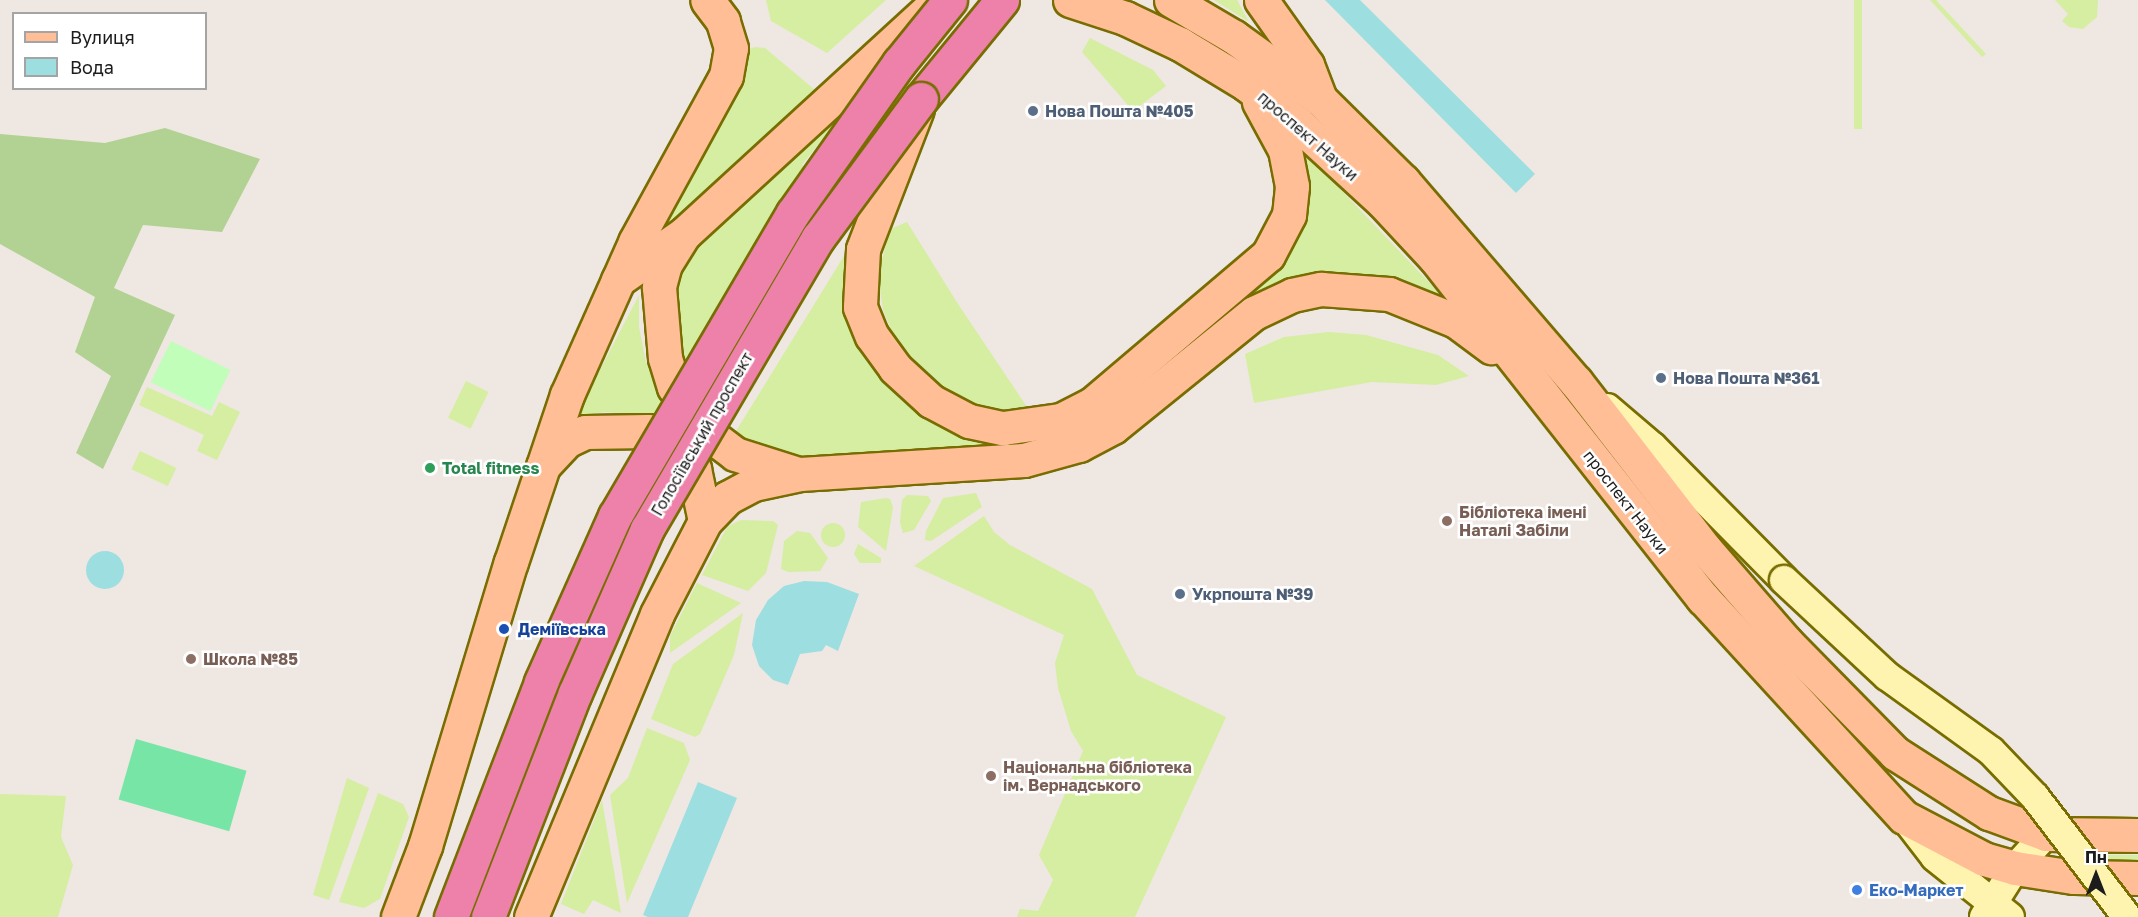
<!DOCTYPE html>
<meta charset="utf-8">
<style>
body{margin:0}
#map{position:relative;width:2138px;height:917px;overflow:hidden;background:#efe7e1;font-family:"Golos Text",sans-serif}
div>[style]{position:absolute}
.grass>*{inset:0;background:#d5eea2;transform-origin:0 0}
.round{border-radius:50%}
.forest>*{inset:0;background:#b1d292}
.park>*{inset:0;background:#c0feb9;transform-origin:0 0}
.pitch>*{inset:0;background:#77e5a6;transform-origin:0 0}
.water>*{inset:0;background:#9ddee1}
.roads{filter:drop-shadow(2px 0 #776d00) drop-shadow(-2px 0 #776d00) drop-shadow(0 2px #776d00) drop-shadow(0 -2px #776d00)}
.secondary>*{height:28px;margin:-14px;padding:0 14px;transform-origin:14px;border-radius:14px;background:#fff4af}
.primary>*{height:33px;margin:-16.5px;padding:0 16.5px;transform-origin:16.5px;border-radius:16.5px;background:#ffbe96}
.highway>*{height:33px;margin:-16.5px;padding:0 16.5px;transform-origin:16.5px;border-radius:16.5px;background:#ee81aa}
.bridges{filter:drop-shadow(2px 0 #776d00) drop-shadow(-2px 0 #776d00) drop-shadow(0 2px #776d00) drop-shadow(0 -2px #776d00)}
.secondary-bridge>*{height:28px;margin:-14px;padding:0 14px;transform-origin:14px;border-radius:14px;background:#fff4af}
.highway-bridge>*{height:33px;margin:-16.5px;padding:0 16.5px;transform-origin:16.5px;border-radius:16.5px;background:#ee81aa}
.dots>*{width:16px;height:16px;translate:-50% -50%;box-sizing:border-box;border:3px solid #fff;border-radius:50%}
span{translate:-50% -50%;white-space:nowrap;text-align:center;line-height:1.15;-webkit-text-stroke:5px #fff;paint-order:stroke}
.service-label{font-size:16px;color:#4e5e75;font-weight:700}
.left{translate:0 -50%;text-align:left}
.street-label{font-size:16px;color:#1c1c1c}
.leisure-label{font-size:16px;color:#27864d;font-weight:700}
.education-label{font-size:16px;color:#785e54;font-weight:700}
.transit-label{font-size:16px;color:#164399;font-weight:700}
.shop-label{font-size:16px;color:#366cbe;font-weight:700}
.legend{position:absolute;left:12px;top:12px;width:195px;height:78px;box-sizing:border-box;background:#fff;border:2px solid #a4a4a4;margin:0;padding:8px 10px;list-style:none;font-size:18px;color:#1c1c1c}
.legend li{display:flex;align-items:center;gap:12px;height:30px}
.legend b{width:30px;border:2px solid #a4a4a4}
.north{position:absolute;left:2066px;top:845px;width:60px;height:60px;-webkit-text-stroke:4px #fff;paint-order:stroke;rotate:0deg;font-size:16px;font-weight:700;line-height:24px;text-align:center;color:#1c1c1c}
.north::after{content:'';display:block;margin:auto;width:21px;height:27px;background:#1c1c1c;clip-path:polygon(50% 0,100% 100%,50% 72%,0 100%)}
</style>
<div id="map">
<div class="grass">
<i style="clip-path:polygon(766px 0,886px 0,827px 53px,771px 21px)"></i>
<i style="clip-path:polygon(1214px 0,1237px 0,1249px 22px)"></i>
<i style="left:1854px;top:0;width:8px;height:129px"></i>
<i style="clip-path:polygon(1930px 0,1936px 0,1986px 54px,1982px 57px)"></i>
<i style="clip-path:polygon(2055px 0,2098px 0,2097px 17px,2083px 29px,2069px 27px,2062px 21px,2068px 14px)"></i>
<i style="clip-path:polygon(1090px 38px,1153px 70px,1166px 86px,1133px 111px,1082px 52px)"></i>
<i style="clip-path:polygon(755px 47px,765px 48px,821px 95px,638px 255px,747px 50px)"></i>
<i style="clip-path:polygon(837px 110px,842px 114px,802px 165px,814px 174px,683px 375px,671px 314px,679px 270px,694px 242px)"></i>
<i style="clip-path:polygon(1304px 151px,1441px 295px,1398px 282px,1332px 274px,1217px 329px,1213px 323px,1261px 283px,1289px 251px,1307px 198px)"></i>
<i style="clip-path:polygon(907px 222px,958px 304px,1031px 413px,974px 409px,943px 393px,899px 349px,883px 310px,878px 275px,890px 229px)"></i>
<i style="clip-path:polygon(852px 243px,859px 324px,1005px 442px,1037px 442px,985px 449px,784px 456px,733px 436px)"></i>
<i style="clip-path:polygon(639px 295px,639px 327px,646px 362px,667px 400px,659px 415px,604px 412px,575px 418px)"></i>
<i style="clip-path:polygon(1329px 332px,1366px 335px,1438px 355px,1469px 376px,1436px 385px,1372px 382px,1254px 403px,1245px 354px,1284px 337px)"></i>
<i style="left:466px;top:381px;width:25px;height:41px;rotate:26deg"></i>
<i style="clip-path:polygon(147px 387px,212px 416px,219px 402px,240px 412px,217px 460px,197px 451px,204px 435px,139px 405px)"></i>
<i style="left:140px;top:451px;width:40px;height:20px;rotate:25deg"></i>
<i style="clip-path:polygon(976px 493px,982px 507px,931px 541px,925px 540px,926px 531px,943px 498px)"></i>
<i style="clip-path:polygon(907px 495px,928px 496px,931px 501px,914px 530px,903px 533px,900px 522px,902px 500px)"></i>
<i style="clip-path:polygon(886px 498px,890px 499px,893px 507px,886px 551px,858px 527px,861px 502px)"></i>
<i style="clip-path:polygon(984px 516px,994px 532px,1010px 545px,1092px 589px,1137px 675px,1226px 717px,1135px 917px,1017px 917px,1020px 909px,1038px 911px,1053px 880px,1039px 855px,1083px 751px,1071px 731px,1058px 688px,1055px 663px,1064px 635px,914px 566px)"></i>
<i style="clip-path:polygon(741px 520px,773px 521px,778px 525px,766px 573px,748px 591px,702px 575px,727px 527px)"></i>
<i class="round" style="left:821px;top:523px;width:24px;height:24px"></i>
<i style="clip-path:polygon(797px 531px,810px 533px,828px 558px,820px 571px,789px 572px,781px 569px,784px 541px)"></i>
<i style="clip-path:polygon(858px 544px,881px 558px,881px 563px,860px 563px,854px 554px)"></i>
<i style="clip-path:polygon(697px 583px,741px 603px,670px 653px,670px 636px)"></i>
<i style="clip-path:polygon(743px 613px,734px 655px,700px 734px,695px 737px,651px 719px,673px 664px)"></i>
<i style="clip-path:polygon(647px 728px,684px 743px,690px 760px,627px 903px,610px 795px,628px 778px)"></i>
<i style="clip-path:polygon(347px 778px,369px 788px,329px 900px,313px 895px)"></i>
<i style="clip-path:polygon(378px 793px,403px 804px,409px 817px,380px 899px,364px 908px,339px 902px)"></i>
<i style="clip-path:polygon(0 794px,66px 796px,61px 837px,73px 865px,58px 917px,0 917px)"></i>
<i style="clip-path:polygon(602px 800px,621px 913px,593px 900px,584px 914px,561px 904px)"></i>
<i style="clip-path:polygon(2095px 855px,2138px 855px,2138px 863px,2099px 862px)"></i>
</div>
<div class="forest">
<i style="clip-path:polygon(165px 128px,260px 159px,222px 232px,143px 225px,114px 288px,175px 315px,103px 469px,76px 453px,111px 376px,75px 352px,95px 297px,0 244px,0 134px,105px 143px)"></i>
</div>
<div class="park">
<i style="left:171px;top:341px;width:66px;height:46px;rotate:26deg"></i>
</div>
<div class="pitch">
<i style="left:136px;top:739px;width:115px;height:63px;rotate:16deg"></i>
</div>
<div class="water">
<i style="clip-path:polygon(1325px 0,1360px 0,1535px 174px,1516px 193px)"></i>
<i class="round" style="left:86px;top:551px;width:38px;height:38px"></i>
<i style="clip-path:polygon(804px 581px,827px 582px,859px 594px,838px 651px,826px 645px,822px 651px,800px 654px,788px 685px,773px 680px,759px 666px,752px 645px,756px 620px,768px 600px,784px 586px)"></i>
<i style="clip-path:polygon(698px 782px,737px 798px,688px 917px,648px 917px,643px 915px)"></i>
</div>
<div class="roads">
<div class="secondary">
<i style="left:1607px;top:408px;width:60px;rotate:40.3deg"></i>
<i style="left:1653px;top:447px;width:187px;rotate:45.4deg"></i>
<i style="left:1905px;top:818px;width:49px;rotate:52.4deg"></i>
<i style="left:1935px;top:857px;width:96px;rotate:38.7deg"></i>
<i style="left:1984px;top:917px;width:58px;rotate:-57.7deg"></i>
<i style="left:2015px;top:868px;width:46px;rotate:-47.6deg"></i>
</div>
<div class="primary">
<i style="left:1070px;top:0;width:58px;rotate:18.1deg"></i>
<i style="left:1125px;top:18px;width:61px;rotate:25.3deg"></i>
<i style="left:1180px;top:44px;width:77px;rotate:31.2deg"></i>
<i style="left:1246px;top:84px;width:63px;rotate:37.2deg"></i>
<i style="left:1296px;top:122px;width:118px;rotate:42.6deg"></i>
<i style="left:1383px;top:202px;width:78px;rotate:47.1deg"></i>
<i style="left:1436px;top:259px;width:432px;rotate:51.8deg"></i>
<i style="left:1703px;top:598px;width:297px;rotate:47.5deg"></i>
<i style="left:1904px;top:817px;width:90px;rotate:27.7deg"></i>
<i style="left:1984px;top:859px;width:32px;rotate:16deg"></i>
<i style="left:2015px;top:868px;width:60px;rotate:8.7deg"></i>
<i style="left:2074px;top:877px;width:64px;rotate:0.9deg"></i>
<i style="left:1171px;top:0;width:73px;rotate:30.4deg"></i>
<i style="left:1234px;top:37px;width:106px;rotate:35.8deg"></i>
<i style="left:1320px;top:99px;width:117px;rotate:44.7deg"></i>
<i style="left:1403px;top:181px;width:265px;rotate:49.3deg"></i>
<i style="left:1576px;top:382px;width:212px;rotate:52.3deg"></i>
<i style="left:1706px;top:550px;width:122px;rotate:49deg"></i>
<i style="left:1786px;top:642px;width:156px;rotate:45.5deg"></i>
<i style="left:1895px;top:753px;width:112px;rotate:32.6deg"></i>
<i style="left:1989px;top:813px;width:61px;rotate:20.2deg"></i>
<i style="left:2046px;top:834px;width:92px;rotate:0.6deg"></i>
<i style="left:1261px;top:0;width:80px;rotate:54.7deg"></i>
<i style="left:1307px;top:65px;width:34px;rotate:69deg"></i>
<i style="left:917px;top:109px;width:150px;rotate:111.1deg"></i>
<i style="left:863px;top:249px;width:58px;rotate:93deg"></i>
<i style="left:860px;top:307px;width:31px;rotate:68deg"></i>
<i style="left:872px;top:336px;width:39px;rotate:54deg"></i>
<i style="left:895px;top:368px;width:49px;rotate:42.5deg"></i>
<i style="left:931px;top:401px;width:43px;rotate:27.8deg"></i>
<i style="left:969px;top:421px;width:35px;rotate:12deg"></i>
<i style="left:1003px;top:428px;width:59px;rotate:-7.9deg"></i>
<i style="left:1061px;top:420px;width:34px;rotate:-27deg"></i>
<i style="left:1091px;top:405px;width:232px;rotate:-40.3deg"></i>
<i style="left:1268px;top:255px;width:45px;rotate:-62.3deg"></i>
<i style="left:1289px;top:215px;width:29px;rotate:-84deg"></i>
<i style="left:1292px;top:186px;width:37px;rotate:-101deg"></i>
<i style="left:1285px;top:150px;width:55px;rotate:-118.4deg"></i>
<i style="left:682px;top:237px;width:32px;rotate:122deg"></i>
<i style="left:665px;top:264px;width:24px;rotate:105deg"></i>
<i style="left:659px;top:287px;width:71px;rotate:85.2deg"></i>
<i style="left:665px;top:358px;width:30px;rotate:73deg"></i>
<i style="left:674px;top:387px;width:60px;rotate:53.1deg"></i>
<i style="left:710px;top:435px;width:31px;rotate:37deg"></i>
<i style="left:735px;top:454px;width:63px;rotate:17.6deg"></i>
<i style="left:618px;top:280px;width:82px;rotate:-35deg"></i>
<i style="left:685px;top:233px;width:328px;rotate:-42.5deg"></i>
<i style="left:543px;top:466px;width:34px;rotate:-47deg"></i>
<i style="left:566px;top:441px;width:21px;rotate:-25deg"></i>
<i style="left:585px;top:432px;width:63px;rotate:-0.9deg"></i>
<i style="left:648px;top:431px;width:31px;rotate:29deg"></i>
<i style="left:675px;top:446px;width:30px;rotate:50deg"></i>
<i style="left:694px;top:469px;width:53px;rotate:78.1deg"></i>
<i style="left:398px;top:917px;width:76px;rotate:-69.2deg"></i>
<i style="left:425px;top:846px;width:297px;rotate:-73.2deg"></i>
<i style="left:511px;top:562px;width:176px;rotate:-71.5deg"></i>
<i style="left:567px;top:395px;width:167px;rotate:-66deg"></i>
<i style="left:635px;top:242px;width:189px;rotate:-61.3deg"></i>
<i style="left:726px;top:76px;width:28px;rotate:-80deg"></i>
<i style="left:731px;top:48px;width:28px;rotate:-107deg"></i>
<i style="left:723px;top:21px;width:26px;rotate:-127deg"></i>
<i style="left:531px;top:917px;width:328px;rotate:-67.4deg"></i>
<i style="left:657px;top:614px;width:105px;rotate:-62.7deg"></i>
<i style="left:705px;top:521px;width:32px;rotate:-46deg"></i>
<i style="left:727px;top:498px;width:30px;rotate:-28deg"></i>
<i style="left:753px;top:484px;width:48px;rotate:-12deg"></i>
<i style="left:800px;top:474px;width:224px;rotate:-3.6deg"></i>
<i style="left:1024px;top:460px;width:57px;rotate:-15.3deg"></i>
<i style="left:1079px;top:445px;width:38px;rotate:-28deg"></i>
<i style="left:1113px;top:427px;width:181px;rotate:-39deg"></i>
<i style="left:1254px;top:313px;width:42px;rotate:-25.3deg"></i>
<i style="left:1292px;top:295px;width:30px;rotate:-12deg"></i>
<i style="left:1321px;top:289px;width:68px;rotate:4.2deg"></i>
<i style="left:1389px;top:294px;width:72px;rotate:21.9deg"></i>
<i style="left:1456px;top:321px;width:44px;rotate:36.6deg"></i>
</div>
<div class="highway">
<i style="left:921px;top:99px;width:128px;rotate:-50.7deg"></i>
</div>
</div>
<div class="bridges">
<div class="secondary-bridge">
<i style="left:1784px;top:580px;width:141px;rotate:43deg"></i>
<i style="left:1887px;top:676px;width:128px;rotate:35.8deg"></i>
<i style="left:1991px;top:751px;width:64px;rotate:46.3deg"></i>
<i style="left:2035px;top:797px;width:151px;rotate:52.5deg"></i>
</div>
<div class="highway-bridge">
<i style="left:451px;top:917px;width:252px;rotate:-69deg"></i>
<i style="left:541px;top:682px;width:182px;rotate:-66deg"></i>
<i style="left:615px;top:516px;width:351px;rotate:-59.6deg"></i>
<i style="left:793px;top:213px;width:184px;rotate:-54.8deg"></i>
<i style="left:899px;top:63px;width:81px;rotate:-51deg"></i>
<i style="left:488px;top:917px;width:240px;rotate:-68.8deg"></i>
<i style="left:575px;top:693px;width:179px;rotate:-66.3deg"></i>
<i style="left:647px;top:529px;width:338px;rotate:-59.6deg"></i>
<i style="left:818px;top:238px;width:173px;rotate:-53.5deg"></i>
</div>
</div>
<div class="dots">
<i style="left:1033px;top:111px;background:#5c6f8a"></i>
<i style="left:1661px;top:378px;background:#5c6f8a"></i>
<i style="left:430px;top:468px;background:#2e9e5b"></i>
<i style="left:1447px;top:521px;background:#8d6e63"></i>
<i style="left:1180px;top:594px;background:#5c6f8a"></i>
<i style="left:504px;top:629px;background:#1a4fb4"></i>
<i style="left:191px;top:659px;background:#8d6e63"></i>
<i style="left:991px;top:776px;background:#8d6e63"></i>
<i style="left:1857px;top:890px;background:#3f7fe0"></i>
</div>
<div class="service-label">
<span class="left" style="left:1045px;top:111px">Нова Пошта №405</span>
<span class="left" style="left:1673px;top:378px">Нова Пошта №361</span>
<span class="left" style="left:1192px;top:594px">Укрпошта №39</span>
</div>
<div class="street-label">
<span style="left:1308px;top:136px;rotate:41deg">проспект Науки</span>
<span style="left:702px;top:434px;rotate:-60deg">Голосіївський проспект</span>
<span style="left:1626px;top:502px;rotate:52deg">проспект Науки</span>
</div>
<div class="leisure-label">
<span class="left" style="left:442px;top:468px">Total fitness</span>
</div>
<div class="education-label">
<span class="left" style="left:1459px;top:521px">Бібліотека імені<br>Наталі Забіли</span>
<span class="left" style="left:203px;top:659px">Школа №85</span>
<span class="left" style="left:1003px;top:776px">Національна бібліотека<br>ім. Вернадського</span>
</div>
<div class="transit-label">
<span class="left" style="left:518px;top:629px">Деміївська</span>
</div>
<div class="shop-label">
<span class="left" style="left:1869px;top:890px">Еко-Маркет</span>
</div>
<ul class="legend">
<li><b style="height:8px;background:#ffbe96"></b>Вулиця</li>
<li><b style="height:16px;background:#9ddee1"></b>Вода</li>
</ul>
<div class="north">Пн</div>
</div>
